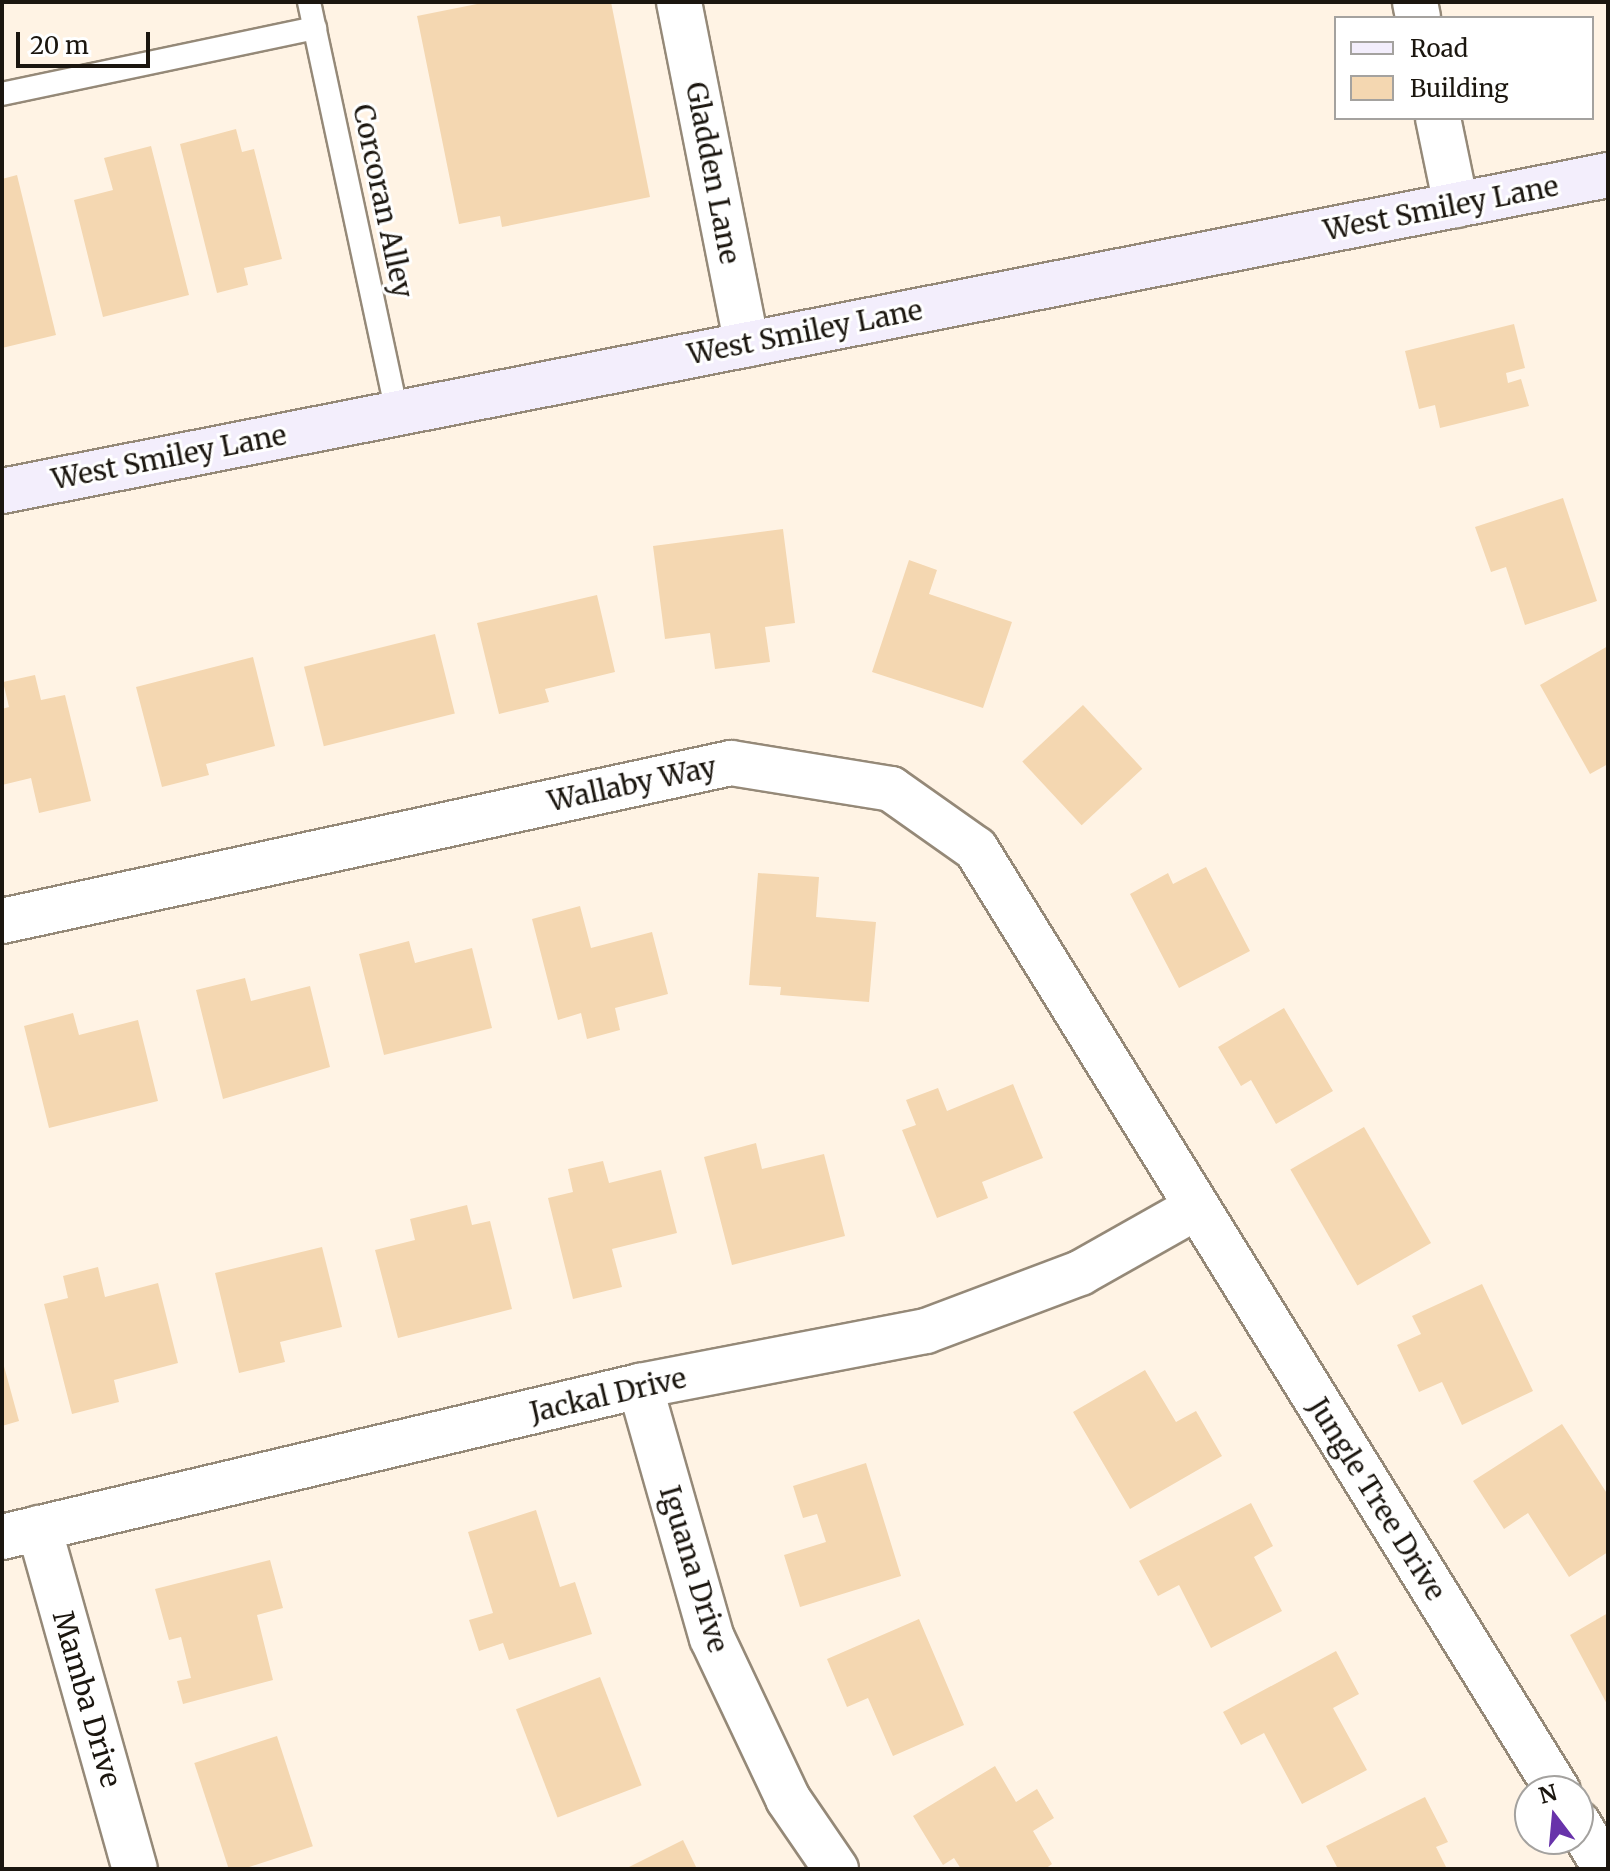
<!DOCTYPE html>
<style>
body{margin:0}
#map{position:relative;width:1610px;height:1871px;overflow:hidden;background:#fff3e4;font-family:Merriweather,serif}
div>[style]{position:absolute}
.building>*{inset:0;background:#f4d7b1;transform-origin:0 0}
.roads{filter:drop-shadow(2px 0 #958978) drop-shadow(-2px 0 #958978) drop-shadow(0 2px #958978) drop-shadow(0 -2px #958978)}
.lane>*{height:22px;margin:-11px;padding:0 11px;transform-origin:11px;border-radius:11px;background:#fff}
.street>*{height:44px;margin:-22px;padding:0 22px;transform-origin:22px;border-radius:22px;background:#fff}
.secondary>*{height:44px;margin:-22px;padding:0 22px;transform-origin:22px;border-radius:22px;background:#f3eefc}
span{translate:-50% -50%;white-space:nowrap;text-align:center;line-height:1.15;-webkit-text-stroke:6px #fff;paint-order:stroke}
.street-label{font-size:28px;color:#1b160f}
.frame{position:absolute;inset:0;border:4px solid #1b160f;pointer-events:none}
.legend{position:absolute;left:1334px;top:16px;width:260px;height:104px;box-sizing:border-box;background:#fff;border:2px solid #a4a29f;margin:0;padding:10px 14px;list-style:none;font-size:24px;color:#1b160f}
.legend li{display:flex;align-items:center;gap:16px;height:40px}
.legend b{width:40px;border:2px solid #a4a29f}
.north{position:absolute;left:1514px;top:1775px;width:80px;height:80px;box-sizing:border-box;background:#fff;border:2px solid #a4a29f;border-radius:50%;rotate:344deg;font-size:22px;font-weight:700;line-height:32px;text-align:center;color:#1b160f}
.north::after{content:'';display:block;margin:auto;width:28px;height:36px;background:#6833aa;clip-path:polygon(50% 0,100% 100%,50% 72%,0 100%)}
.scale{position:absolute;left:16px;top:32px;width:134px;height:36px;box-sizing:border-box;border:4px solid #1b160f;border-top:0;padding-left:10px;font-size:24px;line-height:28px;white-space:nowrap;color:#1b160f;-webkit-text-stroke:6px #fff;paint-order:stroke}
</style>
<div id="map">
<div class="building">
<i style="clip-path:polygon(487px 2px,611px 2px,650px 197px,502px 227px,500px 216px,459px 224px,417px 16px)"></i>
<i style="clip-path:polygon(236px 129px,242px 152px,254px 149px,282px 259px,244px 268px,248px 285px,217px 293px,180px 144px)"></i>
<i style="clip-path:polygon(151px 146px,189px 295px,103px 317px,74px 200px,113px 190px,104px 158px)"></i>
<i style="clip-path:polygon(17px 175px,56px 335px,2px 348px,2px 179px)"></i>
<i style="clip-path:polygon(1514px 324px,1525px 368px,1506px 373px,1508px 383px,1521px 379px,1529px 406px,1440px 428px,1435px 405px,1419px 409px,1405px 351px)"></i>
<i style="clip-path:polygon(1563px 498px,1597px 601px,1525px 625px,1506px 567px,1491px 572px,1475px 527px)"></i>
<i style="clip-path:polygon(783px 529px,795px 623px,765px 627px,770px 662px,715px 669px,710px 633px,665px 639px,653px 546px)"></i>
<i style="clip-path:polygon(909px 560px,937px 570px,929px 594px,1012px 622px,983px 708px,872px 672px)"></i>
<i style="clip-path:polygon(597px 595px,615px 672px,545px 689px,549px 702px,499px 714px,477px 623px)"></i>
<i style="left:435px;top:634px;width:82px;height:135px;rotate:76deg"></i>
<i style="clip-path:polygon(1608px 646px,1608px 764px,1590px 774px,1540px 685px)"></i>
<i style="clip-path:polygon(253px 657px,275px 746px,206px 764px,209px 775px,162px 787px,136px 687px)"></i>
<i style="clip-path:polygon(35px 675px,41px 700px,65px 695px,91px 801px,39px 813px,31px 778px,2px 785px,2px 709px,9px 707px,3px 682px)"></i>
<i style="left:1083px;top:705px;width:87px;height:83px;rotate:47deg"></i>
<i style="clip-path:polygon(1206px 867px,1250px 951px,1179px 988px,1130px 894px,1168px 873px,1173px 884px)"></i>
<i style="clip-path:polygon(758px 873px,819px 877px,816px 917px,876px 922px,869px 1002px,780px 995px,781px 987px,749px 985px)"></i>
<i style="clip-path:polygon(580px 906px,591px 948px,652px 932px,668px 994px,615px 1008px,620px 1030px,587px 1039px,581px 1013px,558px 1020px,532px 919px)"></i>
<i style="clip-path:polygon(409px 941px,415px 963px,472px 948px,492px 1028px,384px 1055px,359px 954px)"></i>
<i style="clip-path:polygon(245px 978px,251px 1001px,310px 986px,330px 1067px,223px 1099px,196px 990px)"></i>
<i style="clip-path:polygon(1284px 1008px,1333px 1091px,1276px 1124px,1251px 1080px,1241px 1086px,1218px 1047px)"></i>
<i style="clip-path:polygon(73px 1013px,79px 1035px,138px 1020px,158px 1101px,49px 1128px,24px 1026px)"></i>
<i style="clip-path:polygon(1013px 1084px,1043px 1158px,982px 1182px,988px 1198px,937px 1218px,902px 1130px,916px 1125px,906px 1100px,938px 1088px,947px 1111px)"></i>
<i style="left:1364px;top:1127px;width:134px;height:85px;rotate:60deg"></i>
<i style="clip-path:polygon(756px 1143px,762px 1169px,824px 1154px,845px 1236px,732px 1265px,704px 1157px)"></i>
<i style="clip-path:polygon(603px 1161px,609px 1183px,661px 1170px,677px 1233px,612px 1249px,622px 1287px,573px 1299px,548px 1198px,573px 1192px,568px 1169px)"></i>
<i style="clip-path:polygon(467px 1205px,472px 1225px,490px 1221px,512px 1309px,398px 1338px,375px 1250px,415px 1240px,410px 1219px)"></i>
<i style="clip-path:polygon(322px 1247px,342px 1327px,280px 1342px,285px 1362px,239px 1373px,215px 1273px)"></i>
<i style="clip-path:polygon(98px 1267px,105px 1297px,158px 1283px,178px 1363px,114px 1380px,119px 1402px,72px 1414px,44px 1304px,68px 1298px,63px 1276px)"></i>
<i style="clip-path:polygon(1482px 1284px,1533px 1391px,1462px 1425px,1442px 1382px,1419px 1392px,1397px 1345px,1421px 1334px,1412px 1316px)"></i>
<i style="clip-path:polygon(2px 1359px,19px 1421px,2px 1426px)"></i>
<i style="clip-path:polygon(1145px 1370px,1176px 1422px,1196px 1411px,1222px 1456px,1130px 1509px,1073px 1412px)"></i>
<i style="clip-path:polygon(1562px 1424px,1608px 1495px,1608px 1552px,1569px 1577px,1528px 1513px,1504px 1529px,1473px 1481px)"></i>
<i style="clip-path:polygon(866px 1463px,901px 1576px,800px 1607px,784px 1555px,826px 1542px,817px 1514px,803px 1518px,793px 1486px)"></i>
<i style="clip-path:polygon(1251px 1503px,1273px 1546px,1254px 1557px,1282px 1611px,1211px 1648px,1179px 1585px,1158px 1596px,1139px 1561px)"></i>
<i style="clip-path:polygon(536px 1510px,560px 1587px,575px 1582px,592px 1634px,509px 1660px,503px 1643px,479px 1651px,469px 1620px,493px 1613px,468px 1532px)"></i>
<i style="clip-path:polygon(270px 1560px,283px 1608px,257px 1615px,273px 1680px,183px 1704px,177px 1681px,191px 1678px,181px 1637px,169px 1640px,155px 1589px)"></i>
<i style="clip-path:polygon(1608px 1613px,1608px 1706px,1570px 1635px)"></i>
<i style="clip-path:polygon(919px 1619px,964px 1725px,893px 1756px,868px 1698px,847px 1707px,827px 1659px)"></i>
<i style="clip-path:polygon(1336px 1651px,1359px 1694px,1333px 1708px,1367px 1770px,1302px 1804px,1264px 1733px,1241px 1745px,1223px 1712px)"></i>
<i style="left:600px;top:1677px;width:116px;height:90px;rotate:69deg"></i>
<i style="left:277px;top:1736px;width:116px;height:87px;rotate:72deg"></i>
<i style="clip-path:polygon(995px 1766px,1016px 1802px,1037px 1789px,1054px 1818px,1033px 1831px,1052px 1864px,1045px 1869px,961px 1869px,954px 1858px,943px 1865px,913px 1816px)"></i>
<i style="clip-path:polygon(1425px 1797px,1448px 1842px,1436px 1847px,1447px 1869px,1338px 1869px,1326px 1846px)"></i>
<i style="clip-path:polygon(683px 1840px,697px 1869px,625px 1869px)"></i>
</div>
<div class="roads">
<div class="lane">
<i style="left:309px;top:2px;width:419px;rotate:77.9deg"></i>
<i style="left:2px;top:94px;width:320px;rotate:-11.9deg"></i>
</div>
<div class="street">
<i style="left:679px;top:2px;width:349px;rotate:78.8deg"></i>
<i style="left:1415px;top:2px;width:16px;rotate:79deg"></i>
<i style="left:1438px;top:118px;width:89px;rotate:78.3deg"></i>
<i style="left:2px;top:921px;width:746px;rotate:-12.23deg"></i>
<i style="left:731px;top:763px;width:162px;rotate:9.2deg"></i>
<i style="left:891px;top:789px;width:104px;rotate:35.2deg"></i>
<i style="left:976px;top:849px;width:1107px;rotate:58.29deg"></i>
<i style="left:640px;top:1386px;width:262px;rotate:74.1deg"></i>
<i style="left:712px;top:1638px;width:178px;rotate:64.7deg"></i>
<i style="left:788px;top:1799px;width:85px;rotate:55.6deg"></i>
<i style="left:39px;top:1528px;width:354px;rotate:74.3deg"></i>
<i style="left:2px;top:1537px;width:656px;rotate:-13.32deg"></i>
<i style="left:640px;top:1386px;width:291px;rotate:-10.9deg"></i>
<i style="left:926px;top:1331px;width:165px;rotate:-20.6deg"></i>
<i style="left:1080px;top:1273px;width:134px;rotate:-29.4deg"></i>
<i style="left:1578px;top:1823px;width:54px;rotate:58.7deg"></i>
</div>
<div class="secondary">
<i style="left:2px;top:491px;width:1637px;rotate:-11.13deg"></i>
</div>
</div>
<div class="street-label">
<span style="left:713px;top:173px;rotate:79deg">Gladden Lane</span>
<span style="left:383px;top:201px;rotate:78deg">Corcoran Alley</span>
<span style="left:1441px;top:208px;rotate:-11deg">West Smiley Lane</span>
<span style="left:805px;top:332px;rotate:-11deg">West Smiley Lane</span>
<span style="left:169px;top:457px;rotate:-11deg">West Smiley Lane</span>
<span style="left:632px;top:784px;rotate:-12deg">Wallaby Way</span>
<span style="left:608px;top:1395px;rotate:-13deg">Jackal Drive</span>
<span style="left:1377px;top:1499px;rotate:58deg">Jungle Tree Drive</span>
<span style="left:694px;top:1569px;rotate:73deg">Iguana Drive</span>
<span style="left:87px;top:1699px;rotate:74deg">Mamba Drive</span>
</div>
<div class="frame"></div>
<ul class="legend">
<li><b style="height:10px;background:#f3eefc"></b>Road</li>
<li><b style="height:22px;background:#f4d7b1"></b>Building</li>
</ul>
<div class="north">N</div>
<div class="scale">20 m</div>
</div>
